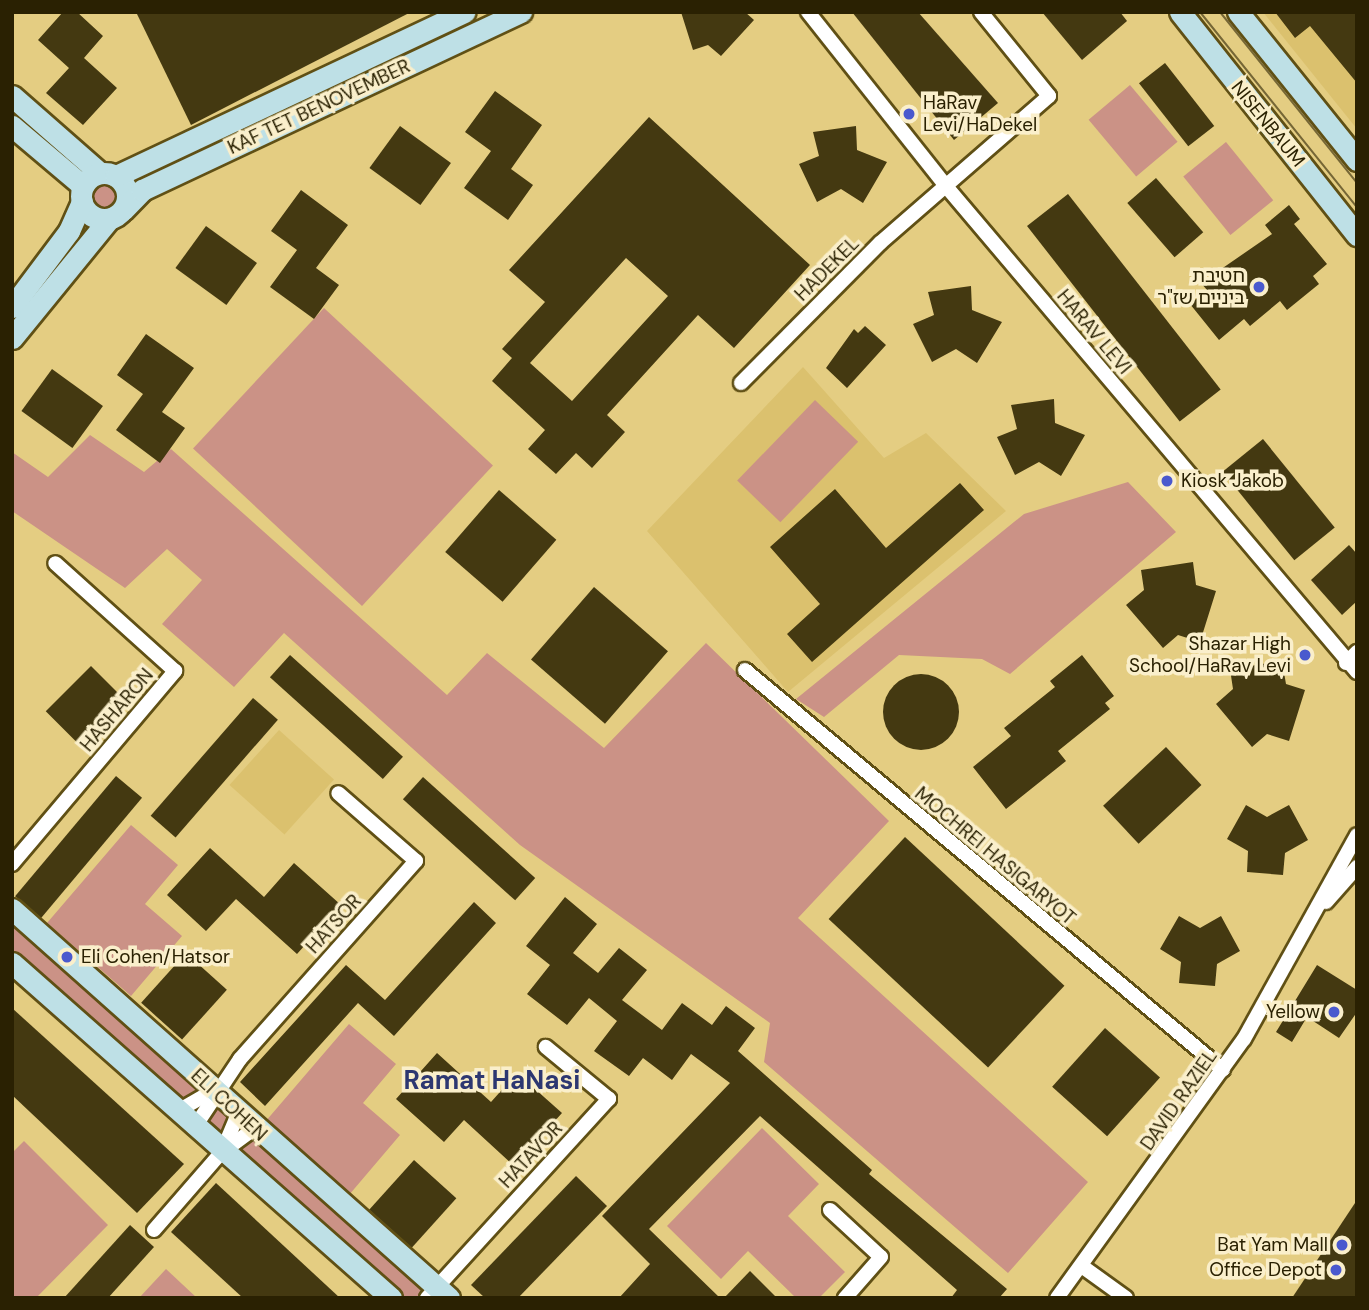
<!DOCTYPE html>
<meta charset="utf-8">
<style>
body{margin:0}
#map{position:relative;width:1369px;height:1310px;overflow:hidden;background:#e4cd82;font-family:"DM Sans","Noto Sans Hebrew",sans-serif}
div>[style]{position:absolute}
.built>*{inset:0;background:#dbc16e;transform-origin:0 0}
.green>*{inset:0;background:#cb9286;transform-origin:0 0}
.round{border-radius:50%}
.building>*{inset:0;background:#443911;transform-origin:0 0}
.roads{filter:drop-shadow(2px 0 #605015) drop-shadow(-2px 0 #605015) drop-shadow(0 2px #605015) drop-shadow(0 -2px #605015)}
.street>*{height:14px;margin:-7px;padding:0 7px;transform-origin:7px;border-radius:7px;background:#fff}
.secondary>*{height:21px;margin:-10.5px;padding:0 10.5px;transform-origin:10.5px;border-radius:10.5px;background:#bee0e6}
.secondary>.ring{margin:-10.5px;padding:0;box-sizing:content-box;background:none;border:21px solid #bee0e6;border-radius:50%}
.tram>*{height:2px;margin:-1px;padding:0 1px;transform-origin:1px;border-radius:1px;background:#766736}
.dots>*{width:19px;height:19px;translate:-50% -50%;box-sizing:border-box;border:4px solid #faefcb;border-radius:50%}
span{translate:-50% -50%;white-space:nowrap;text-align:center;line-height:1.15;-webkit-text-stroke:7px #faefcb;paint-order:stroke}
.poi-label{font-size:19px;color:#2a2102}
.left{translate:0 -50%;text-align:left}
.right{translate:-100% -50%;text-align:right}
.street-label{font-size:19px;color:#2a2102}
.district-label{font-size:26px;color:#2d3771;font-weight:700}
.frame{position:absolute;inset:0;border:14px solid #2a2102;pointer-events:none}
</style>
<div id="map">
<div class="built">
<i style="clip-path:polygon(1263px 12px,1357px 12px,1357px 129px)"></i>
<i style="clip-path:polygon(803px 367px,884px 458px,926px 433px,1006px 511px,788px 692px,647px 531px)"></i>
<i style="left:279px;top:730px;width:74px;height:74px;rotate:42deg"></i>
</div>
<div class="green">
<i style="left:1130px;top:85px;width:74px;height:54px;rotate:50deg"></i>
<i style="left:1226px;top:142px;width:75px;height:55px;rotate:51deg"></i>
<i class="round" style="left:87px;top:181px;width:32px;height:32px"></i>
<i style="left:324px;top:308px;width:231px;height:192px;rotate:43deg"></i>
<i style="left:815px;top:400px;width:60px;height:112px;rotate:44deg"></i>
<i style="clip-path:polygon(90px 435px,144px 472px,171px 449px,447px 695px,487px 653px,604px 748px,706px 643px,889px 821px,798px 918px,1088px 1182px,1008px 1273px,764px 1062px,770px 1023px,520px 845px,284px 633px,234px 687px,162px 624px,202px 580px,167px 549px,125px 588px,12px 511px,12px 452px,48px 477px)"></i>
<i style="clip-path:polygon(1128px 482px,1176px 532px,1010px 674px,982px 659px,899px 655px,824px 717px,796px 699px,1024px 514px)"></i>
<i style="clip-path:polygon(131px 825px,178px 865px,145px 904px,182px 936px,131px 996px,47px 923px)"></i>
<i style="clip-path:polygon(12px 909px,449px 1298px,391px 1298px,12px 963px)"></i>
<i style="clip-path:polygon(349px 1024px,396px 1064px,363px 1103px,400px 1135px,349px 1195px,265px 1122px)"></i>
<i style="clip-path:polygon(762px 1128px,819px 1184px,788px 1216px,845px 1272px,819px 1298px,796px 1298px,748px 1251px,721px 1279px,667px 1226px)"></i>
<i style="clip-path:polygon(24px 1141px,108px 1225px,36px 1298px,12px 1298px,12px 1153px)"></i>
<i style="clip-path:polygon(166px 1269px,197px 1298px,139px 1298px)"></i>
</div>
<div class="building">
<i style="clip-path:polygon(63px 12px,77px 12px,103px 36px,84px 58px,117px 88px,83px 125px,46px 93px,69px 68px,38px 40px)"></i>
<i style="clip-path:polygon(136px 12px,411px 12px,191px 125px)"></i>
<i style="clip-path:polygon(681px 12px,745px 12px,754px 20px,721px 56px,708px 45px,693px 50px)"></i>
<i style="clip-path:polygon(852px 12px,918px 12px,998px 103px,954px 140px)"></i>
<i style="clip-path:polygon(1042px 12px,1120px 12px,1127px 21px,1082px 60px)"></i>
<i style="clip-path:polygon(1275px 12px,1357px 12px,1357px 83px,1310px 26px,1295px 38px)"></i>
<i style="left:1165px;top:63px;width:80px;height:33px;rotate:52deg"></i>
<i style="clip-path:polygon(495px 91px,542px 125px,511px 169px,533px 185px,508px 220px,464px 188px,491px 151px,465px 132px)"></i>
<i style="clip-path:polygon(evenodd,649px 117px,810px 265px,734px 348px,698px 315px,607px 415px,625px 432px,592px 468px,576px 453px,556px 474px,528px 449px,545px 430px,492px 381px,512px 358px,502px 349px,545px 302px,509px 270px,649px 117px,626px 258px,668px 296px,572px 401px,530px 363px,626px 258px)"></i>
<i style="left:400px;top:126px;width:63px;height:52px;rotate:36deg"></i>
<i style="clip-path:polygon(856px 126px,857px 150px,887px 162px,863px 203px,841px 189px,817px 202px,799px 164px,819px 156px,813px 132px)"></i>
<i style="left:1156px;top:178px;width:72px;height:38px;rotate:49deg"></i>
<i style="clip-path:polygon(301px 190px,348px 225px,316px 268px,339px 285px,314px 319px,270px 287px,297px 250px,271px 231px)"></i>
<i style="left:1068px;top:194px;width:248px;height:52px;rotate:52deg"></i>
<i style="clip-path:polygon(1289px 205px,1300px 219px,1294px 224px,1327px 264px,1313px 276px,1319px 284px,1287px 310px,1280px 301px,1250px 326px,1244px 319px,1219px 340px,1190px 304px,1207px 290px,1201px 283px,1272px 234px,1265px 225px)"></i>
<i style="left:206px;top:226px;width:63px;height:52px;rotate:36deg"></i>
<i style="clip-path:polygon(971px 286px,972px 310px,1002px 322px,977px 363px,956px 349px,932px 362px,913px 324px,934px 315px,928px 292px)"></i>
<i style="clip-path:polygon(865px 326px,886px 345px,847px 388px,826px 368px,854px 329px,858px 333px)"></i>
<i style="clip-path:polygon(146px 334px,194px 368px,162px 412px,185px 428px,160px 463px,116px 430px,143px 394px,117px 375px)"></i>
<i style="left:52px;top:369px;width:63px;height:52px;rotate:36deg"></i>
<i style="clip-path:polygon(1054px 399px,1055px 423px,1085px 435px,1061px 476px,1039px 462px,1015px 475px,997px 437px,1017px 429px,1011px 405px)"></i>
<i style="left:1263px;top:439px;width:114px;height:52px;rotate:51deg"></i>
<i style="clip-path:polygon(960px 483px,984px 510px,812px 662px,787px 634px,820px 604px,770px 547px,835px 489px,886px 548px)"></i>
<i style="left:499px;top:490px;width:76px;height:82px;rotate:41deg"></i>
<i style="clip-path:polygon(1349px 545px,1357px 554px,1357px 601px,1342px 615px,1311px 580px)"></i>
<i style="clip-path:polygon(1193px 562px,1196px 585px,1216px 591px,1200px 642px,1178px 635px,1163px 648px,1126px 605px,1144px 590px,1141px 570px)"></i>
<i style="left:594px;top:587px;width:98px;height:96px;rotate:41deg"></i>
<i style="left:290px;top:655px;width:152px;height:30px;rotate:42deg"></i>
<i style="clip-path:polygon(1082px 655px,1114px 696px,1105px 703px,1110px 709px,1058px 751px,1066px 761px,1006px 809px,973px 767px,1011px 736px,1004px 728px,1055px 687px,1050px 681px)"></i>
<i style="clip-path:polygon(1282px 661px,1286px 684px,1305px 690px,1289px 741px,1267px 734px,1252px 747px,1216px 704px,1233px 689px,1230px 669px)"></i>
<i style="left:91px;top:666px;width:52px;height:64px;rotate:45deg"></i>
<i class="round" style="left:883px;top:674px;width:76px;height:76px"></i>
<i style="left:253px;top:698px;width:33px;height:156px;rotate:41deg"></i>
<i style="left:1166px;top:747px;width:52px;height:86px;rotate:47deg"></i>
<i style="left:116px;top:776px;width:34px;height:157px;rotate:40deg"></i>
<i style="left:423px;top:777px;width:151px;height:30px;rotate:42deg"></i>
<i style="clip-path:polygon(1246px 805px,1267px 817px,1289px 805px,1308px 840px,1285px 853px,1283px 875px,1247px 872px,1248px 851px,1227px 839px)"></i>
<i style="left:905px;top:837px;width:218px;height:112px;rotate:43deg"></i>
<i style="clip-path:polygon(210px 848px,264px 897px,294px 863px,341px 905px,297px 954px,236px 899px,206px 931px,167px 895px)"></i>
<i style="clip-path:polygon(565px 897px,597px 924px,573px 953px,598px 973px,619px 948px,647px 970px,622px 1000px,662px 1030px,682px 1003px,712px 1025px,726px 1006px,755px 1028px,738px 1051px,872px 1170px,869px 1174px,1007px 1289px,999px 1298px,951px 1298px,957px 1290px,760px 1116px,649px 1229px,720px 1298px,619px 1298px,650px 1264px,602px 1216px,730px 1083px,691px 1054px,672px 1080px,643px 1058px,629px 1076px,594px 1051px,617px 1021px,589px 998px,567px 1025px,527px 994px,550px 965px,526px 946px)"></i>
<i style="clip-path:polygon(474px 902px,496px 923px,394px 1036px,358px 1003px,265px 1106px,240px 1082px,346px 965px,385px 1000px)"></i>
<i style="clip-path:polygon(1179px 916px,1200px 928px,1221px 916px,1240px 951px,1217px 964px,1215px 986px,1179px 983px,1181px 962px,1160px 949px)"></i>
<i style="left:186px;top:953px;width:55px;height:67px;rotate:42deg"></i>
<i style="clip-path:polygon(1317px 965px,1357px 990px,1357px 1012px,1339px 1038px,1307px 1017px,1292px 1042px,1276px 1032px)"></i>
<i style="clip-path:polygon(12px 1008px,184px 1164px,137px 1213px,12px 1095px)"></i>
<i style="left:1105px;top:1028px;width:74px;height:79px;rotate:42deg"></i>
<i style="clip-path:polygon(437px 1053px,491px 1102px,517px 1073px,562px 1113px,514px 1166px,464px 1120px,444px 1142px,396px 1099px)"></i>
<i style="left:414px;top:1160px;width:57px;height:67px;rotate:42deg"></i>
<i style="clip-path:polygon(576px 1176px,607px 1206px,518px 1298px,485px 1298px,471px 1285px)"></i>
<i style="clip-path:polygon(216px 1183px,340px 1298px,243px 1298px,171px 1232px)"></i>
<i style="clip-path:polygon(1357px 1200px,1357px 1298px,1292px 1298px)"></i>
<i style="clip-path:polygon(130px 1225px,154px 1247px,108px 1298px,64px 1298px)"></i>
<i style="clip-path:polygon(750px 1271px,777px 1298px,724px 1298px)"></i>
</div>
<div class="roads">
<div class="street">
<i style="left:808px;top:12px;width:221px;rotate:51.6deg"></i>
<i style="left:945px;top:185px;width:638px;rotate:49.77deg"></i>
<i style="left:741px;top:383px;width:197px;rotate:-45.2deg"></i>
<i style="left:880px;top:243px;width:224px;rotate:-41deg"></i>
<i style="left:1049px;top:96px;width:108px;rotate:-129deg"></i>
<i style="left:1346px;top:663px;width:16px;rotate:-45deg"></i>
<i style="left:745px;top:670px;width:623px;rotate:39.92deg"></i>
<i style="left:12px;top:864px;width:253px;rotate:-49.8deg"></i>
<i style="left:175px;top:671px;width:161px;rotate:-138deg"></i>
<i style="left:1326px;top:902px;width:47px;rotate:-48.5deg"></i>
<i style="left:178px;top:1111px;width:39px;rotate:-30deg"></i>
<i style="left:194px;top:1128px;width:83px;rotate:-56.3deg"></i>
<i style="left:240px;top:1059px;width:265px;rotate:-48.4deg"></i>
<i style="left:416px;top:861px;width:103px;rotate:-138.9deg"></i>
<i style="left:222px;top:1152px;width:41px;rotate:-67.2deg"></i>
<i style="left:830px;top:1210px;width:69px;rotate:42.7deg"></i>
<i style="left:881px;top:1257px;width:55px;rotate:131.3deg"></i>
<i style="left:154px;top:1230px;width:102px;rotate:-49deg"></i>
<i style="left:221px;top:1153px;width:42px;rotate:-36.3deg"></i>
<i style="left:1083px;top:1267px;width:53px;rotate:35.8deg"></i>
<i style="left:427px;top:1298px;width:270px;rotate:-47.6deg"></i>
<i style="left:609px;top:1099px;width:82px;rotate:-140.5deg"></i>
<i style="left:1057px;top:1298px;width:319px;rotate:-54.2deg"></i>
<i style="left:1244px;top:1039px;width:233px;rotate:-61deg"></i>
</div>
<div class="secondary">
<i style="left:1180px;top:12px;width:285px;rotate:51.6deg"></i>
<i style="left:1238px;top:12px;width:190px;rotate:51.2deg"></i>
<i style="left:12px;top:96px;width:117px;rotate:41.2deg"></i>
<i style="left:12px;top:126px;width:93px;rotate:40.2deg"></i>
<i class="ring" style="left:81px;top:173px;width:25px;height:25px"></i>
<i style="left:116px;top:176px;width:385px;rotate:-25.2deg"></i>
<i style="left:123px;top:210px;width:28px;rotate:-46deg"></i>
<i style="left:142px;top:190px;width:419px;rotate:-25.2deg"></i>
<i style="left:12px;top:307px;width:95px;rotate:-53.1deg"></i>
<i style="left:69px;top:231px;width:32px;rotate:-66deg"></i>
<i style="left:12px;top:338px;width:154px;rotate:-50.8deg"></i>
<i style="left:12px;top:909px;width:585px;rotate:41.67deg"></i>
<i style="left:12px;top:963px;width:506px;rotate:41.47deg"></i>
</div>
</div>
<div class="tram">
<i style="left:1200px;top:12px;width:250px;rotate:51.2deg"></i>
<i style="left:1220px;top:12px;width:219px;rotate:51.3deg"></i>
</div>
<div class="dots">
<i style="left:909px;top:114px;background:#4a59ce"></i>
<i style="left:1259px;top:287px;background:#4a59ce"></i>
<i style="left:1167px;top:481px;background:#4a59ce"></i>
<i style="left:1305px;top:655px;background:#4a59ce"></i>
<i style="left:67px;top:957px;background:#4a59ce"></i>
<i style="left:1334px;top:1012px;background:#4a59ce"></i>
<i style="left:1342px;top:1245px;background:#4a59ce"></i>
<i style="left:1336px;top:1270px;background:#4a59ce"></i>
</div>
<div class="poi-label">
<span class="left" style="left:923px;top:114px">HaRav<br>Levi/HaDekel</span>
<span class="right" style="left:1245px;top:287px">חטיבת<br>ביניים שז"ר</span>
<span class="left" style="left:1181px;top:481px">Kiosk Jakob</span>
<span class="right" style="left:1291px;top:655px">Shazar High<br>School/HaRav Levi</span>
<span class="left" style="left:81px;top:957px">Eli Cohen/Hatsor</span>
<span class="right" style="left:1320px;top:1012px">Yellow</span>
<span class="right" style="left:1328px;top:1245px">Bat Yam Mall</span>
<span class="right" style="left:1322px;top:1270px">Office Depot</span>
</div>
<div class="street-label">
<span style="left:319px;top:107px;rotate:-25deg">KAF TET BENOVEMBER</span>
<span style="left:1268px;top:124px;rotate:51deg">NISENBAUM</span>
<span style="left:827px;top:269px;rotate:-45deg">HADEKEL</span>
<span style="left:1094px;top:332px;rotate:50deg">HARAV LEVI</span>
<span style="left:117px;top:710px;rotate:-50deg">HASHARON</span>
<span style="left:995px;top:856px;rotate:40deg">MOCHREI HASIGARYOT</span>
<span style="left:334px;top:924px;rotate:-48deg">HATSOR</span>
<span style="left:1179px;top:1100px;rotate:-55deg">DAVID RAZIEL</span>
<span style="left:229px;top:1105px;rotate:43deg">ELI COHEN</span>
<span style="left:531px;top:1155px;rotate:-47deg">HATAVOR</span>
</div>
<div class="district-label">
<span style="left:492px;top:1081px">Ramat HaNasi</span>
</div>
<div class="frame"></div>
</div>
